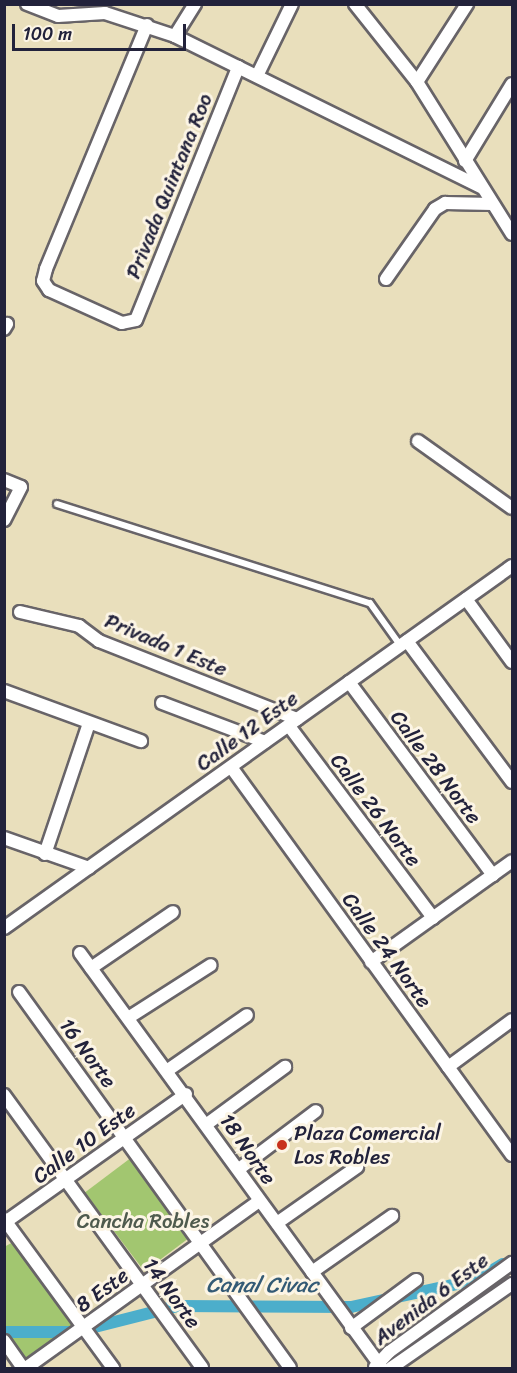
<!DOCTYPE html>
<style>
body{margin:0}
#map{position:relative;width:517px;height:1373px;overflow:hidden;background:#e9dfbc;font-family:Sriracha,sans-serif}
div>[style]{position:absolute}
.green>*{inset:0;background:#a2c670;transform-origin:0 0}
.canal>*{height:12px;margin:-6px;padding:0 6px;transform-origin:6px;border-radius:6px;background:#4caecb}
.roads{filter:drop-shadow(2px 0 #686468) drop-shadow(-2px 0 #686468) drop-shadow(0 2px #686468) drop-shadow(0 -2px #686468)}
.service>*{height:6px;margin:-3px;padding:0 3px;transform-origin:3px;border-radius:3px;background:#fff}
.minor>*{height:12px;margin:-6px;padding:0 6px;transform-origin:6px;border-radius:6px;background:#fff}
.dots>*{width:16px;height:16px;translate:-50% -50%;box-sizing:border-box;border:3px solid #fcf5e5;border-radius:50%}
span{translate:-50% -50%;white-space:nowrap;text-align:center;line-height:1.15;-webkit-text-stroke:6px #fcf5e5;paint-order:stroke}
.street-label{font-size:21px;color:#22223b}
.poi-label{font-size:21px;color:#22223b}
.left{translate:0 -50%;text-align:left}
.park-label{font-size:21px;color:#4f5b4e}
.water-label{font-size:22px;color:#335a75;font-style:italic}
.frame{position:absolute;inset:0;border:6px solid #22223b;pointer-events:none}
.scale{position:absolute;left:12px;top:24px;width:174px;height:27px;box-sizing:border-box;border:3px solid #22223b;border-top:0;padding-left:8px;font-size:18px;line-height:21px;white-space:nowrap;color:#22223b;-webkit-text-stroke:4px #fcf5e5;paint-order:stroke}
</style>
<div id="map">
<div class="green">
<i style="left:132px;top:1157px;width:99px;height:59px;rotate:53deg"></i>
<i style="clip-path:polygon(15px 1241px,79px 1326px,26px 1360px,5px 1338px,4px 1247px)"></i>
</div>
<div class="canal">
<i style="left:4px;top:1332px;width:71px"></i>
<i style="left:75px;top:1332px;width:105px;rotate:-14.3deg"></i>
<i style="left:177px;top:1306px;width:174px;rotate:0.3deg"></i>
<i style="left:351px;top:1307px;width:128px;rotate:-12.2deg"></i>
<i style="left:476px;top:1280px;width:31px;rotate:-31deg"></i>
</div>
<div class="roads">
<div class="service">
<i style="left:57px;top:504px;width:328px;rotate:17.6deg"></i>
<i style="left:370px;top:603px;width:52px;rotate:54.5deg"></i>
</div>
<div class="minor">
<i style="left:27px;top:4px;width:33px;rotate:21deg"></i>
<i style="left:58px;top:16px;width:47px;rotate:-3.7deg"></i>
<i style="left:105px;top:13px;width:74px;rotate:18.2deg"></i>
<i style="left:175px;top:36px;width:343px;rotate:26.3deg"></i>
<i style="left:355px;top:4px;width:100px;rotate:51.5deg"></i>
<i style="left:417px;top:82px;width:179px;rotate:58deg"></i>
<i style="left:147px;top:25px;width:264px;rotate:112.5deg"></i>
<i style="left:46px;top:269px;width:12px;rotate:104deg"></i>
<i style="left:43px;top:281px;width:11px;rotate:56deg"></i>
<i style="left:49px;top:290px;width:80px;rotate:24.3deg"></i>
<i style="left:122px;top:323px;width:14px;rotate:-12deg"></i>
<i style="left:136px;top:320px;width:273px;rotate:-68deg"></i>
<i style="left:175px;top:36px;width:38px;rotate:-58deg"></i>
<i style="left:257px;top:76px;width:80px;rotate:-64.1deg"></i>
<i style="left:417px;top:82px;width:93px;rotate:-57.3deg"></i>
<i style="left:465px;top:161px;width:90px;rotate:-58.6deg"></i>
<i style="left:386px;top:279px;width:85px;rotate:-55deg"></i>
<i style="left:435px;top:209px;width:12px;rotate:-31deg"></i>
<i style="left:445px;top:203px;width:47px;rotate:1.2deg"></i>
<i style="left:4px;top:329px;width:6px;rotate:-59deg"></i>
<i style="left:418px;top:441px;width:115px;rotate:35.5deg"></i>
<i style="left:4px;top:480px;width:18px;rotate:22deg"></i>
<i style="left:21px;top:487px;width:37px;rotate:117deg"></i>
<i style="left:466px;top:599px;width:78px;rotate:53.9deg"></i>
<i style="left:20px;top:612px;width:61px;rotate:13.3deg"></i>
<i style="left:79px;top:626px;width:25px;rotate:37deg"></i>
<i style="left:99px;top:641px;width:213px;rotate:21.5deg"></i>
<i style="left:407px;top:641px;width:176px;rotate:53.3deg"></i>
<i style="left:349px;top:682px;width:241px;rotate:53.3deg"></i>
<i style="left:4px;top:691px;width:146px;rotate:20.1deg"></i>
<i style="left:162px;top:703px;width:110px;rotate:20.7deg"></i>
<i style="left:289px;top:726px;width:240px;rotate:53.1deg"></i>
<i style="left:231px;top:767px;width:479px;rotate:54.1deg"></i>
<i style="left:4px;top:838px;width:90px;rotate:19.4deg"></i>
<i style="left:45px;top:854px;width:138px;rotate:-71.4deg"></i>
<i style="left:4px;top:928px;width:624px;rotate:-35.47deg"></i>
<i style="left:80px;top:953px;width:513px;rotate:53.96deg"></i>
<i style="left:371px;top:962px;width:173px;rotate:-35.6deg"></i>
<i style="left:91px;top:968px;width:99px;rotate:-34.3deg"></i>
<i style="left:19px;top:992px;width:463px;rotate:54.2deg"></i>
<i style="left:128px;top:1018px;width:98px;rotate:-32.6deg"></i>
<i style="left:448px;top:1067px;width:79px;rotate:-36.3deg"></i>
<i style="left:168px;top:1070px;width:96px;rotate:-34.8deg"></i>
<i style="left:4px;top:1095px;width:337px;rotate:54deg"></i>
<i style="left:207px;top:1124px;width:97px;rotate:-36.2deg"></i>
<i style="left:239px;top:1169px;width:96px;rotate:-37deg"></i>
<i style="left:4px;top:1219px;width:185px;rotate:53.8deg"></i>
<i style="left:4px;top:1223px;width:223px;rotate:-35.3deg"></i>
<i style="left:277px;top:1223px;width:98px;rotate:-35deg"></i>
<i style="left:312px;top:1272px;width:98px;rotate:-35deg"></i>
<i style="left:351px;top:1328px;width:81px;rotate:-36.4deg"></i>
<i style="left:4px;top:1341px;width:33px;rotate:55deg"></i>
<i style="left:375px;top:1367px;width:21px;rotate:-47deg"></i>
<i style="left:389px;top:1352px;width:152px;rotate:-35.9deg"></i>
<i style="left:26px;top:1368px;width:287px;rotate:-35.6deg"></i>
<i style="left:391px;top:1368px;width:147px;rotate:-34.8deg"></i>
</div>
</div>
<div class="dots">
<i style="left:282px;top:1145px;background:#c8321e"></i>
</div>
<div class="street-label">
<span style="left:169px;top:186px;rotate:-68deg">Privada Quintana Roo</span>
<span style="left:166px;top:645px;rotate:23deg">Privada 1 Este</span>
<span style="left:247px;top:731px;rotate:-36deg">Calle 12 Este</span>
<span style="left:436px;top:767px;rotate:53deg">Calle 28 Norte</span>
<span style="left:376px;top:810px;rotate:53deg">Calle 26 Norte</span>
<span style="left:387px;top:950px;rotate:54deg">Calle 24 Norte</span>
<span style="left:88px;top:1053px;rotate:54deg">16 Norte</span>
<span style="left:84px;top:1143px;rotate:-36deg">Calle 10 Este</span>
<span style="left:248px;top:1149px;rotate:55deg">18 Norte</span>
<span style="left:102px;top:1290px;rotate:-36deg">8 Este</span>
<span style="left:172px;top:1293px;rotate:54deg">14 Norte</span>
<span style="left:431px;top:1299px;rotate:-37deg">Avenida 6 Este</span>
</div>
<div class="poi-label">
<span class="left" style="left:294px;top:1145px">Plaza Comercial<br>Los Robles</span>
</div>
<div class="park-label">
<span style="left:143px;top:1221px">Cancha Robles</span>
</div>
<div class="water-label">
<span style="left:262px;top:1285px">Canal Civac</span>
</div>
<div class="frame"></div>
<div class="scale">100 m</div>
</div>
